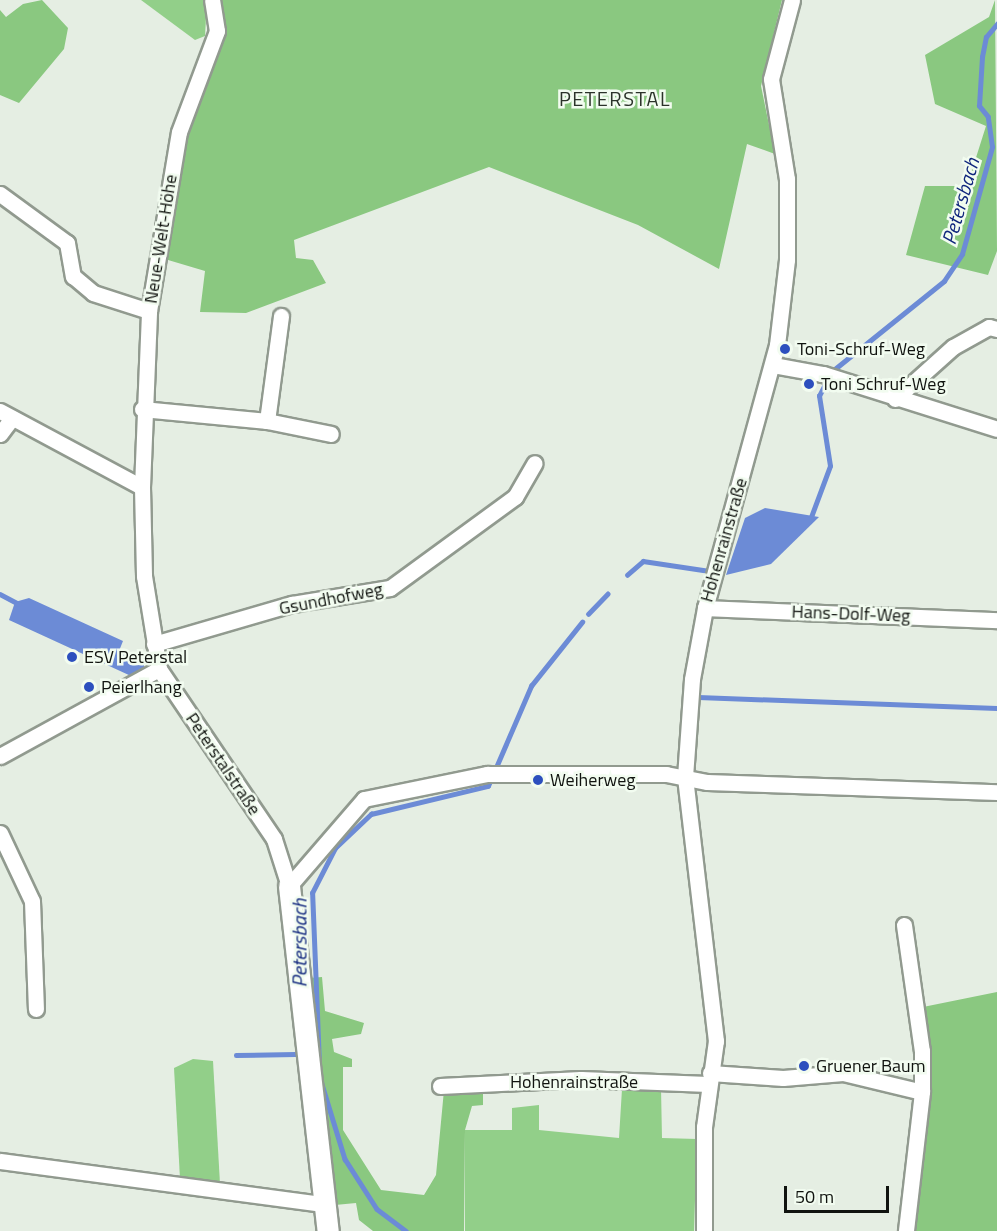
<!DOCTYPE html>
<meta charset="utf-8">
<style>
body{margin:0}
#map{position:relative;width:997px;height:1231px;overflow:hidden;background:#e5eee3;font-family:"Titillium Web",sans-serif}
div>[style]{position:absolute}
.green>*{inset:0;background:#92cf89}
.forest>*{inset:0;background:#8ac880}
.water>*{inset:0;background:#6c8bd6}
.stream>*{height:4.5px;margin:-2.25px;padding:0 2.25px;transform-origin:2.25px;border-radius:2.25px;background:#6c8bd6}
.roads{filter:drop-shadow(2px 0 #919a8f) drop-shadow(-2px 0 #919a8f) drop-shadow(0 2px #919a8f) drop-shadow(0 -2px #919a8f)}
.street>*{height:15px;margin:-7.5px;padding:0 7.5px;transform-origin:7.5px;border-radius:7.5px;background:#fff}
.secondary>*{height:21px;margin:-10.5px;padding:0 10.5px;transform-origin:10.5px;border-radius:10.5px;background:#fff}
.dots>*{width:16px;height:16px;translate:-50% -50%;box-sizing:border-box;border:3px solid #f2fcf0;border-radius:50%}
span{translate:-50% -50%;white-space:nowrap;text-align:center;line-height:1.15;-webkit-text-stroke:5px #f2fcf0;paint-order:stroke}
.street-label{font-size:18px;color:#10130f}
.poi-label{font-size:18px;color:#10130f}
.left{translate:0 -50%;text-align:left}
.neighbourhood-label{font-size:20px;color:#2b332a;letter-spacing:1.5px}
.water-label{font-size:20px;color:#10267d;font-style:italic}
.scale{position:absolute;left:784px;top:1186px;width:105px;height:27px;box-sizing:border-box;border:3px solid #10130f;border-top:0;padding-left:8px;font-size:18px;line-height:21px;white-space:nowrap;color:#10130f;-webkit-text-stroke:4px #f2fcf0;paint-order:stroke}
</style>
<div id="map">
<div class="green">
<i style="clip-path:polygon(141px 0,207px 0,205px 36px,195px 40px)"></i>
<i style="clip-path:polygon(193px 1059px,213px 1061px,220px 1184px,180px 1179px,174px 1068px)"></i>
<i style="clip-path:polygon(661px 1088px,662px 1138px,697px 1139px,694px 1231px,465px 1231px,465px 1130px,512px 1130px,512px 1108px,539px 1105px,539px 1130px,619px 1138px,622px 1089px)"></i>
</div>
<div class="forest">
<i style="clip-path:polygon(42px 0,68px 28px,64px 49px,19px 103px,0 95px,0 10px,6px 17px,23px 4px)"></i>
<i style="clip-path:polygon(212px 0,782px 0,761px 86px,775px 154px,747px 144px,719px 269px,638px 225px,489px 167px,294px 240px,296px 258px,313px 260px,326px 283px,246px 313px,200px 312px,205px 271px,158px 257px,179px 132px,217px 31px)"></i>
<i style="clip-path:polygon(995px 0,997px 251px,988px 275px,906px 255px,925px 186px,967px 186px,986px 126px,935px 104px,925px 55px,989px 17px)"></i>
<i style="clip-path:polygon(322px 977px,325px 1011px,364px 1023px,361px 1034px,332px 1039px,334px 1052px,352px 1059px,352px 1067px,343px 1067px,343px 1130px,381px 1190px,424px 1195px,436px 1175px,444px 1090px,483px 1093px,483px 1105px,472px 1106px,465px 1130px,464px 1231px,373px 1231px,359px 1220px,356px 1203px,335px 1205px,309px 978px)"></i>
<i style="clip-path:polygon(997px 992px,997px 1231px,915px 1231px,929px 1088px,923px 1007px)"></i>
</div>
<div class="water">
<i style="clip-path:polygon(765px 508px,819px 517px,771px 564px,726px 575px,745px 518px)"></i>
<i style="clip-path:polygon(29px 598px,123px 641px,119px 651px,144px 664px,144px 670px,131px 676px,9px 620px,15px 602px)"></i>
</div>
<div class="stream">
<i style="left:831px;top:372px;width:145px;rotate:-38.8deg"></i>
<i style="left:944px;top:281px;width:32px;rotate:-56deg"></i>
<i style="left:962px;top:254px;width:111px;rotate:-74.3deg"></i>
<i style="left:992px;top:147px;width:30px;rotate:-98deg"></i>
<i style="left:988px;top:117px;width:14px;rotate:-129deg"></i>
<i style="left:979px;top:106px;width:49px;rotate:-86.5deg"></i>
<i style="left:982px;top:57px;width:20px;rotate:-79deg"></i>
<i style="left:986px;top:37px;width:17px;rotate:-50deg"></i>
<i style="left:811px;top:517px;width:54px;rotate:-69.6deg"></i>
<i style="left:830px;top:466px;width:71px;rotate:-98.9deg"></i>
<i style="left:819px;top:396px;width:18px;rotate:-63deg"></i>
<i style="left:627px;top:575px;width:21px;rotate:-41deg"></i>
<i style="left:643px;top:561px;width:67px;rotate:8.6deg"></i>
<i style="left:0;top:594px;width:21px;rotate:28deg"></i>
<i style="left:588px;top:614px;width:28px;rotate:-46deg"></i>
<i style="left:698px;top:697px;width:299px;rotate:2.1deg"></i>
<i style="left:236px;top:1055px;width:59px;rotate:-1deg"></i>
<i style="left:319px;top:1064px;width:171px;rotate:-92.3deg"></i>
<i style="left:312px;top:893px;width:51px;rotate:-62.9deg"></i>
<i style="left:335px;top:848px;width:50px;rotate:-43.4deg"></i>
<i style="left:371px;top:814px;width:120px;rotate:-13.5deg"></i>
<i style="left:488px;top:786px;width:109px;rotate:-66.7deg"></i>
<i style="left:531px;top:686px;width:82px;rotate:-51.4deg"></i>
<i style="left:321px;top:1081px;width:82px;rotate:72.9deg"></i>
<i style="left:345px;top:1159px;width:59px;rotate:57.4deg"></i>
<i style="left:377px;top:1209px;width:36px;rotate:37deg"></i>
</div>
<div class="roads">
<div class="street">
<i style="left:0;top:194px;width:83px;rotate:36.2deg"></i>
<i style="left:67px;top:243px;width:34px;rotate:80deg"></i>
<i style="left:73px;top:276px;width:26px;rotate:40deg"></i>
<i style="left:93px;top:293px;width:59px;rotate:17.8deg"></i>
<i style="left:773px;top:365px;width:51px;rotate:10.2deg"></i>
<i style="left:823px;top:374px;width:182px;rotate:17.5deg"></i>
<i style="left:895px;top:399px;width:78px;rotate:-41.9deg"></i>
<i style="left:953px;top:347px;width:41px;rotate:-29.1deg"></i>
<i style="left:989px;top:327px;width:8px;rotate:14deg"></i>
<i style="left:142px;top:409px;width:126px;rotate:5.5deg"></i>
<i style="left:267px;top:421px;width:65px;rotate:11.5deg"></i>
<i style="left:0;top:411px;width:161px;rotate:28.2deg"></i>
<i style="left:142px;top:487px;width:89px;rotate:88.7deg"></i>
<i style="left:144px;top:576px;width:94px;rotate:80.8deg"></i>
<i style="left:159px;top:669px;width:205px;rotate:55.9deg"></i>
<i style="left:274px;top:839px;width:49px;rotate:72.3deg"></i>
<i style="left:289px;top:886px;width:115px;rotate:-49.2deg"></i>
<i style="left:364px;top:799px;width:126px;rotate:-11.5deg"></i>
<i style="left:487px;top:774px;width:179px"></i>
<i style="left:666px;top:774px;width:42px;rotate:11deg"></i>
<i style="left:707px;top:782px;width:290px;rotate:2deg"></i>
<i style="left:267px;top:421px;width:106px;rotate:-82.4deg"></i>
<i style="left:0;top:434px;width:20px;rotate:-53deg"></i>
<i style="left:142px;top:487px;width:176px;rotate:-87.7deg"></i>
<i style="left:149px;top:311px;width:181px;rotate:-80.5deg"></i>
<i style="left:179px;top:132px;width:108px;rotate:-69.4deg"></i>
<i style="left:217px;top:31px;width:31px;rotate:-99deg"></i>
<i style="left:705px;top:608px;width:292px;rotate:2.4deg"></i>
<i style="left:154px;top:644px;width:144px;rotate:-16.2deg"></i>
<i style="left:292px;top:604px;width:99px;rotate:-9.3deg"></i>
<i style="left:390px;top:588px;width:155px;rotate:-36.1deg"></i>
<i style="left:515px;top:497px;width:39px;rotate:-60deg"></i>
<i style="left:0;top:756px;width:181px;rotate:-28.7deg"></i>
<i style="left:0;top:833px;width:75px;rotate:64.8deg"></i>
<i style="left:32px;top:901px;width:108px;rotate:87.9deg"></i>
<i style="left:904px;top:925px;width:127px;rotate:81.9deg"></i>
<i style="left:922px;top:1051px;width:41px;rotate:90deg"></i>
<i style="left:710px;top:1073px;width:73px;rotate:3.9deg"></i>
<i style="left:783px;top:1078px;width:60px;rotate:-4.8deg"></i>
<i style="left:843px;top:1073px;width:81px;rotate:13.5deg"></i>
<i style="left:922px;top:1092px;width:140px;rotate:96.6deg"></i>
<i style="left:440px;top:1086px;width:141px;rotate:-2.8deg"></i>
<i style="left:581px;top:1079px;width:127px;rotate:2.3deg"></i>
<i style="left:0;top:1161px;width:326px;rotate:7.6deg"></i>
<i style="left:704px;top:1231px;width:104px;rotate:-90deg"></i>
<i style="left:704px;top:1127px;width:87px;rotate:-82.1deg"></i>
<i style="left:716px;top:1041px;width:266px;rotate:-96.7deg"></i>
<i style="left:685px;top:777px;width:98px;rotate:-85.9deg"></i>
<i style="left:692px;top:679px;width:72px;rotate:-79.6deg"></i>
<i style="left:705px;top:608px;width:273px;rotate:-74.7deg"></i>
<i style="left:777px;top:345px;width:86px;rotate:-83.3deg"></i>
<i style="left:787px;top:260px;width:81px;rotate:-90deg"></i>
<i style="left:787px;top:179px;width:101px;rotate:-99.1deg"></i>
<i style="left:771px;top:79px;width:82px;rotate:-75.1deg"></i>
</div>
<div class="secondary">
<i style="left:289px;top:886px;width:347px;rotate:83.6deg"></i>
</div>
</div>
<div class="dots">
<i style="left:785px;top:349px;background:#2c4fbe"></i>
<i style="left:809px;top:384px;background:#2c4fbe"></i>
<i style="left:72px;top:657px;background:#2c4fbe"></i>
<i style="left:89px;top:687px;background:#2c4fbe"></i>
<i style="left:538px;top:780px;background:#2c4fbe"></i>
<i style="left:804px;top:1066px;background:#2c4fbe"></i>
</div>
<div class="street-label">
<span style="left:161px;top:239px;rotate:-81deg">Neue-Welt-Höhe</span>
<span style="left:724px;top:540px;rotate:-74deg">Hohenrainstraße</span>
<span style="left:331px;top:599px;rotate:-11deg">Gsundhofweg</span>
<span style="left:851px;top:614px;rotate:2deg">Hans-Dolf-Weg</span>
<span style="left:223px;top:764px;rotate:56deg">Peterstalstraße</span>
<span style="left:574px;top:1082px">Hohenrainstraße</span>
</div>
<div class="poi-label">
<span class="left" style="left:797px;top:349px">Toni-Schruf-Weg</span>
<span class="left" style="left:821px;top:384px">Toni Schruf-Weg</span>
<span class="left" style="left:84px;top:657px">ESV Peterstal</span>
<span class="left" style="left:101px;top:687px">Peierlhang</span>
<span class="left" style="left:550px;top:780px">Weiherweg</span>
<span class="left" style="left:816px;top:1066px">Gruener Baum</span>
</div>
<div class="neighbourhood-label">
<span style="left:615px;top:98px">PETERSTAL</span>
</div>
<div class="water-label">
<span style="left:960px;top:201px;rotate:-74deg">Petersbach</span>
<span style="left:299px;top:943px;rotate:-90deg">Petersbach</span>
</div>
<div class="scale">50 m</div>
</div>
